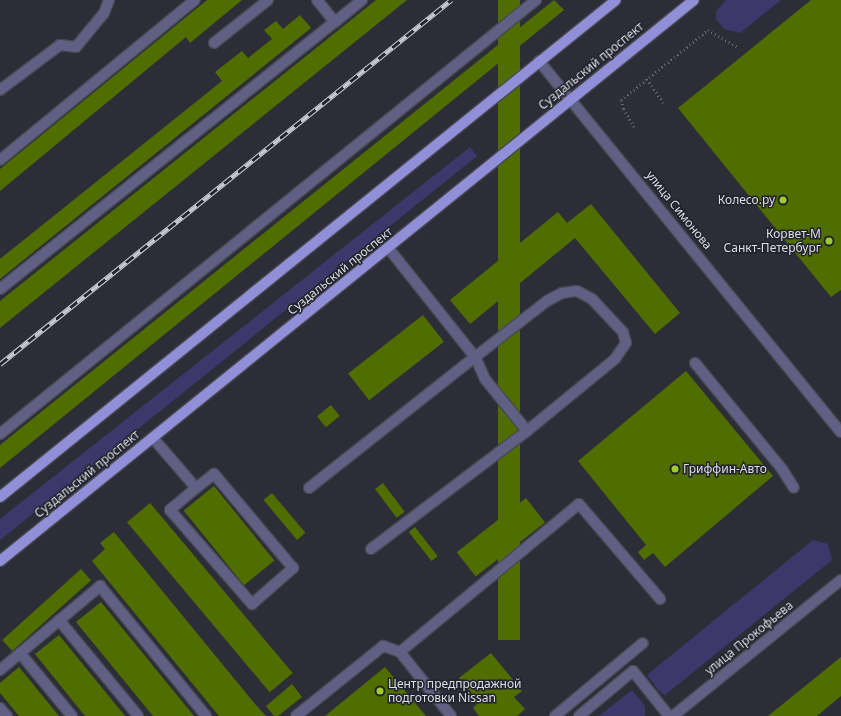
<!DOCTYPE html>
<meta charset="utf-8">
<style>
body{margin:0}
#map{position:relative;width:841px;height:716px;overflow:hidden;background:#2d2d38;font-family:"Noto Sans",sans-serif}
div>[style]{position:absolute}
.green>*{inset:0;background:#3c386c}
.building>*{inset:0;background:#506d00;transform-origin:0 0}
.path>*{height:2.5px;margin-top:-1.25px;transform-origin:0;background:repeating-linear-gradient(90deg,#6b6b75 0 1px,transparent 0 4px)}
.roads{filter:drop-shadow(1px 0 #494954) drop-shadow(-1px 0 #494954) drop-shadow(0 1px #494954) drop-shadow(0 -1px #494954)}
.minor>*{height:10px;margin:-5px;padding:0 5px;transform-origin:5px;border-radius:5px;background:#606084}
.major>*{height:10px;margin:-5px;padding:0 5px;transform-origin:5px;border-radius:5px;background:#928fd9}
.rail>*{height:4.5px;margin-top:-2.25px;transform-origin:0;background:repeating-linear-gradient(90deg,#23232e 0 9px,#c8c9d1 0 18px);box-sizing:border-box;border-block:1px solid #c8c9d1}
.dots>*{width:11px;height:11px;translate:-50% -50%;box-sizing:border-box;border:2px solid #23232e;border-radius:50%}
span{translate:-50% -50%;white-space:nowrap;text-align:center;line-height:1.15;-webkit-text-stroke:3px #23232e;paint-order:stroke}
.street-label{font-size:12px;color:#dedfe6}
.poi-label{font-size:12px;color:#dedfe6}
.right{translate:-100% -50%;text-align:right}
.left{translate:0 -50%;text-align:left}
</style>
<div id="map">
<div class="green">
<i style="clip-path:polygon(726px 0,781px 0,740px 33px,724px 29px,716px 19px,716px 11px)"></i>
<i style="clip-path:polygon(470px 147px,477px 156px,0 540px,0 519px)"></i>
<i style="clip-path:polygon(813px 540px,828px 544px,832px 560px,665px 695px,659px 691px,647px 675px)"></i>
<i style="clip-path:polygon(632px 690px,645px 706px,645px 716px,599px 716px)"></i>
</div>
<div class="building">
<i style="clip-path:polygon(207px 0,242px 0,190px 43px,186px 37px,0 191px,0 169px)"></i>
<i style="clip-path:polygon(376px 0,407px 0,0 328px,0 301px)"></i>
<i style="left:498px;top:0;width:22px;height:640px"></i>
<i style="clip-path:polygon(554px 0,564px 10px,0 468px,0 445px)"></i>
<i style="clip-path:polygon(811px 0,841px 0,841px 290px,831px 297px,678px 108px)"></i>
<i style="clip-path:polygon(300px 15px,311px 28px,0 279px,0 259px,222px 81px,215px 72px,242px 51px,248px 58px,272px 39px,264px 30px,276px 21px,283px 29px)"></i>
<i style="clip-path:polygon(591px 204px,680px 313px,655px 334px,575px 238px,470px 324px,450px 300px,558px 212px,567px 223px)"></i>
<i style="left:423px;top:315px;width:34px;height:95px;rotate:52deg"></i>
<i style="clip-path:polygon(686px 371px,773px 476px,665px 567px,653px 553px,644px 560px,638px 552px,646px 545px,578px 461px)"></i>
<i style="left:331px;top:405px;width:14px;height:18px;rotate:51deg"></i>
<i style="left:383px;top:483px;width:36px;height:10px;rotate:53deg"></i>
<i style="left:214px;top:486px;width:96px;height:39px;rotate:51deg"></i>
<i style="left:272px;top:493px;width:52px;height:11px;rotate:50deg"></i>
<i style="left:526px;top:498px;width:31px;height:88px;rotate:52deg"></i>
<i style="left:150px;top:503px;width:222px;height:30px;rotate:50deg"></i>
<i style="left:415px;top:527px;width:37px;height:8px;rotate:52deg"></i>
<i style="clip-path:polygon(114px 532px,255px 704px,266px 716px,219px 716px,92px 561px,105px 549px,100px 543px)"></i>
<i style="left:81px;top:569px;width:15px;height:106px;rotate:48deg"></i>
<i style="clip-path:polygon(101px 602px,194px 716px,153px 716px,76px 622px)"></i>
<i style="clip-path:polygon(59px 635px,125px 716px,85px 716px,35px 654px)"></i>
<i style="clip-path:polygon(491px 653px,522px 691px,514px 697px,525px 709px,517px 716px,479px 716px,473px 708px,479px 702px,459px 678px)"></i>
<i style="clip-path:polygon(841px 657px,841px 696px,817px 716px,768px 716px)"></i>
<i style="clip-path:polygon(19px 667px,59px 716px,19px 716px,0 693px,0 683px)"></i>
<i style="clip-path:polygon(385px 667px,426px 716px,325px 716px)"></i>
<i style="clip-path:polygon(292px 684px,302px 697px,278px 716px,274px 716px,266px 706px)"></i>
</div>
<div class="path">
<i style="left:647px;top:79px;width:29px;rotate:55deg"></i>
<i style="left:634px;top:127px;width:21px;rotate:-121deg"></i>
<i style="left:623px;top:109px;width:9px;rotate:-103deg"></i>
<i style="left:621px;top:100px;width:112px;rotate:-38.8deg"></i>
<i style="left:708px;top:30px;width:34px;rotate:30deg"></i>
</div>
<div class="roads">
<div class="minor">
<i style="left:317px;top:0;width:28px;rotate:51deg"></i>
<i style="left:335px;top:22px;width:35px;rotate:-39deg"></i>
<i style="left:214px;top:43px;width:69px;rotate:-38.5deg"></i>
<i style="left:539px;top:61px;width:478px;rotate:50.9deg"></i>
<i style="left:0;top:90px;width:75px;rotate:-36.9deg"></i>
<i style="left:60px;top:45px;width:16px;rotate:7deg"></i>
<i style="left:76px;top:47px;width:44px;rotate:-50.5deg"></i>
<i style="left:104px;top:13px;width:14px;rotate:-69deg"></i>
<i style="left:0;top:160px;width:252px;rotate:-39.4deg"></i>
<i style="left:0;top:289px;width:428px;rotate:-38.6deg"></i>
<i style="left:695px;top:363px;width:137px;rotate:50.6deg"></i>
<i style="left:782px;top:469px;width:22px;rotate:58deg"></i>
<i style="left:0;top:434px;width:690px;rotate:-39deg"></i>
<i style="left:153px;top:438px;width:66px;rotate:49.3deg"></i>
<i style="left:196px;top:488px;width:34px;rotate:140deg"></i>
<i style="left:170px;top:510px;width:125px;rotate:48.9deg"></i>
<i style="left:252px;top:604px;width:55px;rotate:-41.3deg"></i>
<i style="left:293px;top:568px;width:123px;rotate:-130deg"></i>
<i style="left:214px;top:474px;width:23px;rotate:142deg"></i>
<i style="left:309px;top:488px;width:211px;rotate:-38.3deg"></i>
<i style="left:475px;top:357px;width:91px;rotate:-37.9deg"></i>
<i style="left:547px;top:301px;width:17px;rotate:-28deg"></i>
<i style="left:562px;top:293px;width:15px;rotate:-8deg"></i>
<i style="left:577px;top:291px;width:17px;rotate:28deg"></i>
<i style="left:592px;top:299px;width:45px;rotate:46.8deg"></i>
<i style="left:623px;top:332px;width:11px;rotate:75deg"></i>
<i style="left:626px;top:343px;width:19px;rotate:125deg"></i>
<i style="left:615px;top:359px;width:114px;rotate:140.7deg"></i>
<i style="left:527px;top:431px;width:67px;rotate:-128.9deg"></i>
<i style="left:485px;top:379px;width:24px;rotate:-114deg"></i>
<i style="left:475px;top:357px;width:138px;rotate:-128.5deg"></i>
<i style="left:371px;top:549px;width:196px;rotate:-37.1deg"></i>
<i style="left:59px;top:620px;width:124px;rotate:50.5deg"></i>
<i style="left:400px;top:652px;width:232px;rotate:-39.6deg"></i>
<i style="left:579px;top:504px;width:125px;rotate:49.5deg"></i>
<i style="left:20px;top:653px;width:82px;rotate:50.5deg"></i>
<i style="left:0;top:670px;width:131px;rotate:-40deg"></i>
<i style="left:100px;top:586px;width:168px;rotate:50.8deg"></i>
<i style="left:0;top:708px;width:11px;rotate:49deg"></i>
<i style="left:296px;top:716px;width:112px;rotate:-38.8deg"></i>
<i style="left:383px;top:646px;width:18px;rotate:19deg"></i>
<i style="left:400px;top:652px;width:82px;rotate:51.4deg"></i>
<i style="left:555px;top:716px;width:114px;rotate:-39.7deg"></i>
<i style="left:579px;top:716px;width:70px;rotate:-39.8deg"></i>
<i style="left:633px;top:671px;width:58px;rotate:51.3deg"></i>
<i style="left:673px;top:716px;width:216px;rotate:-39deg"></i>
</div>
<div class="major">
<i style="left:0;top:497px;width:791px;rotate:-38.9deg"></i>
<i style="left:0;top:561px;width:892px;rotate:-38.95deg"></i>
</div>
</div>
<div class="rail">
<i style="left:0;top:364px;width:580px;rotate:-38.91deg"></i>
</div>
<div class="dots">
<i style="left:783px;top:200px;background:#9ccb32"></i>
<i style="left:829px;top:241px;background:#9ccb32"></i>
<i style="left:675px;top:469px;background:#9ccb32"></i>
<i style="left:380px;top:691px;background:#9ccb32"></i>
</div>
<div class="street-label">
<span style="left:591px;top:66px;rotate:-39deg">Суздальский проспект</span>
<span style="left:679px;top:210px;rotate:51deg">улица Симонова</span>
<span style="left:340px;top:271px;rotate:-39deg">Суздальский проспект</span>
<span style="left:87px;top:474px;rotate:-39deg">Суздальский проспект</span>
<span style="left:749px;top:638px;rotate:-39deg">улица Прокофьева</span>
</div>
<div class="poi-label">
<span class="right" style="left:775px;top:200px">Колесо.ру</span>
<span class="right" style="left:821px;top:241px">Корвет-М<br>Санкт-Петербург</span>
<span class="left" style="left:683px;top:469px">Гриффин-Авто</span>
<span class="left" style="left:388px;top:691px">Центр предпродажной<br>подготовки Nissan</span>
</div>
</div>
